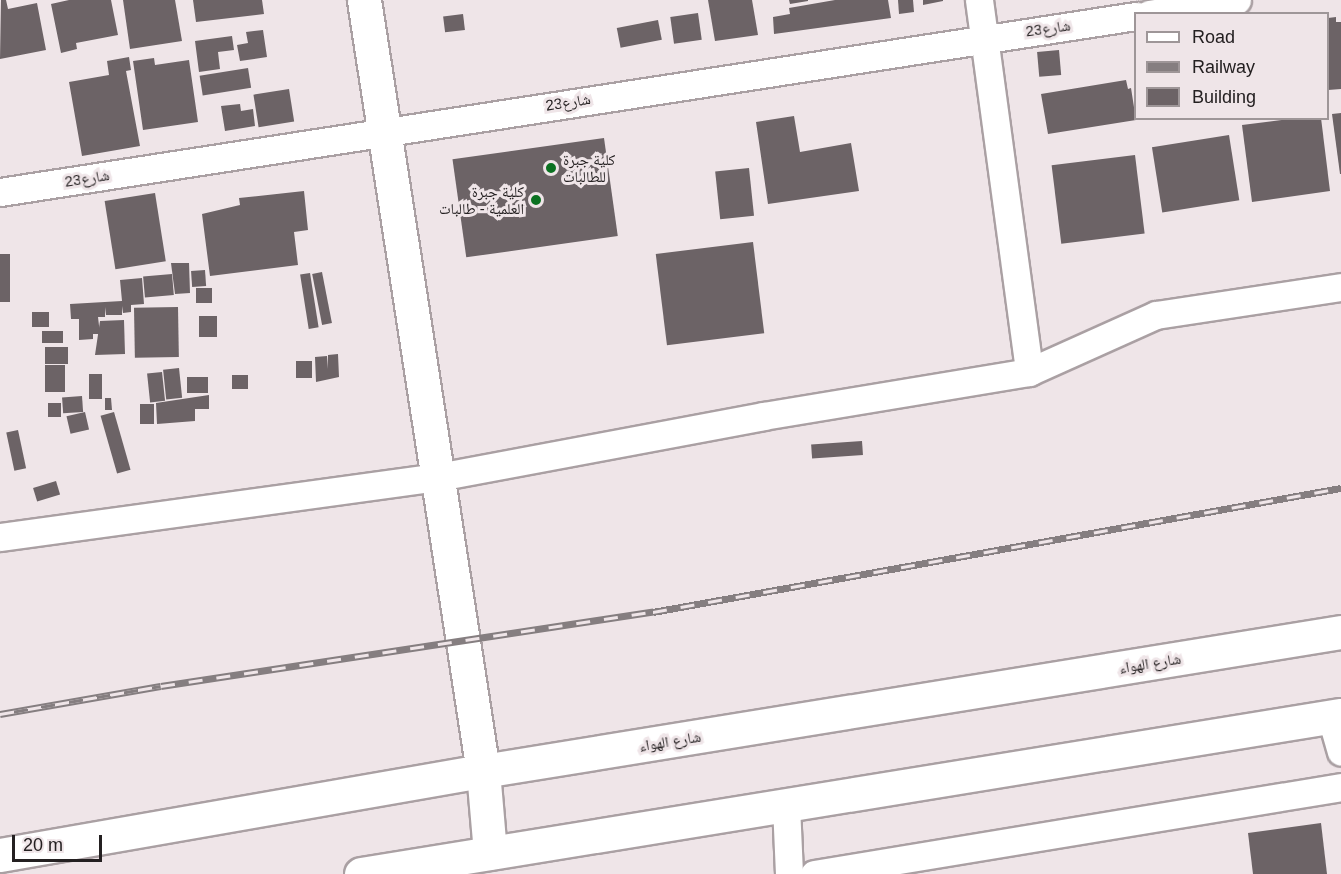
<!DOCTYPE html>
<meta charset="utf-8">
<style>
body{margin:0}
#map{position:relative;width:1341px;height:874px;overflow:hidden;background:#efe5e8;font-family:Helvetica,"Noto Naskh Arabic",sans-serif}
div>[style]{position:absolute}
.building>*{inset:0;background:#6c6366;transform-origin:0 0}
.roads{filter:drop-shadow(2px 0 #aaa0a3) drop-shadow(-2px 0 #aaa0a3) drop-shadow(0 2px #aaa0a3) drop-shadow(0 -2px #aaa0a3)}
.street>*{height:27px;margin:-13.5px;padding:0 13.5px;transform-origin:13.5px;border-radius:13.5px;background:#fff}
.secondary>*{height:33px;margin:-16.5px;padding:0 16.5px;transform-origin:16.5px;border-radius:16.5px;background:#fff}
.highway>*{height:33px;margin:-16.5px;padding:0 16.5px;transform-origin:16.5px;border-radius:16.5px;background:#fff}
.rail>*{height:7px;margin-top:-3.5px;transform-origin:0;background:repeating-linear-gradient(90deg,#efe5e8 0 14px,#857e80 0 28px);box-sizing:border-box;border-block:2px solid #857e80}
.dots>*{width:16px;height:16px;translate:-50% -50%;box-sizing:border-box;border:3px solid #efe5e8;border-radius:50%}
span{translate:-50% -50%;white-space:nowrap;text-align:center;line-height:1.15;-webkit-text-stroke:6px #efe5e8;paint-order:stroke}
.street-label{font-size:15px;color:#242021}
.poi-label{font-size:15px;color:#242021}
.left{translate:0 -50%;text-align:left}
.right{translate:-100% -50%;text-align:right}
.legend{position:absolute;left:1134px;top:12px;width:195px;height:108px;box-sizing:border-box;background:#efe5e8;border:2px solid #9e9698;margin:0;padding:8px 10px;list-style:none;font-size:18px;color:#242021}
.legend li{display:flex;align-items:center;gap:12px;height:30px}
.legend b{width:30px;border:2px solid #9e9698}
.scale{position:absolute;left:12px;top:835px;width:90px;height:27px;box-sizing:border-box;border:3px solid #242021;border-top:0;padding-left:8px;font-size:18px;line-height:21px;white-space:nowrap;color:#242021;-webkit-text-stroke:4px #efe5e8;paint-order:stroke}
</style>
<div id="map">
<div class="building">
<i style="clip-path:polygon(1px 0,6px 0,8px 9px,37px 3px,46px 50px,0 59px)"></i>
<i style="clip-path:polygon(69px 0,111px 0,118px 35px,76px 43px,77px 49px,61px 53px,51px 4px)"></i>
<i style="clip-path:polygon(123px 0,175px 0,182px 41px,130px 49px)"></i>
<i style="clip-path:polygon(193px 0,262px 0,264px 14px,196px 22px)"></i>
<i style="clip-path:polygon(708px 0,752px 0,758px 35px,715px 41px)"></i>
<i style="clip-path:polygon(789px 0,808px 0,808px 1px,790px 4px)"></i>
<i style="clip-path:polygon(835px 0,888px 0,891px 18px,774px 34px,773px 17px,790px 14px,789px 8px)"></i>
<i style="clip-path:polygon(898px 0,913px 0,914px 12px,899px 14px)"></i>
<i style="clip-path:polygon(923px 0,943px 0,943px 1px,923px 5px)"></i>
<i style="left:698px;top:13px;width:27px;height:28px;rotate:82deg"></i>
<i style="left:463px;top:14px;width:16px;height:20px;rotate:83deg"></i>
<i style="clip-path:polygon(1336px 17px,1336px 22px,1341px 22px,1341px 89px,1328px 90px,1328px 18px)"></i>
<i style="left:658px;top:20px;width:20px;height:42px;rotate:79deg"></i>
<i style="clip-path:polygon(263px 30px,267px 57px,240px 61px,237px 45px,248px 43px,246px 32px)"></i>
<i style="clip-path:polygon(232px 36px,234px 50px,218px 52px,220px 69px,199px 72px,195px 41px)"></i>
<i style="left:1059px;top:50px;width:25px;height:22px;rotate:85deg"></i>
<i style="clip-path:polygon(129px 57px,131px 70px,126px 71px,140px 146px,82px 156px,69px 82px,109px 75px,107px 61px)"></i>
<i style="clip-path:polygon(154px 58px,155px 65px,189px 60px,198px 122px,143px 130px,133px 61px)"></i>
<i style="left:248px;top:68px;width:20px;height:49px;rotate:81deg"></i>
<i style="clip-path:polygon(1126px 80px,1128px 89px,1131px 88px,1136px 120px,1048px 134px,1041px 94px)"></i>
<i style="left:289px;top:89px;width:33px;height:36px;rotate:81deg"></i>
<i style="clip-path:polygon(240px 104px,241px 111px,253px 109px,255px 126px,225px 131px,221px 106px)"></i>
<i style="clip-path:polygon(1341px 113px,1341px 174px,1340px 174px,1332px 114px)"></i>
<i style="clip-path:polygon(794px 116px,800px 152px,851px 143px,859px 191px,768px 204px,756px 122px)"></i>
<i style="clip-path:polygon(1297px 118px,1321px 118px,1330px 191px,1252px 202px,1242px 125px)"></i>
<i style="left:1229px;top:135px;width:66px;height:78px;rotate:81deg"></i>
<i style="left:604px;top:138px;width:99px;height:153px;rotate:82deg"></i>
<i style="left:1135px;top:155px;width:79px;height:84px;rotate:83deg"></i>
<i style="left:749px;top:168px;width:48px;height:34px;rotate:84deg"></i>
<i style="clip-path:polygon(304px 191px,308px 230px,294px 232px,298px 265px,210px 276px,202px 214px,240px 205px,239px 198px)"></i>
<i style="left:155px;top:193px;width:69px;height:51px;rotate:81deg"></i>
<i style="left:753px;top:242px;width:92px;height:98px;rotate:83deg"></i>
<i style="left:0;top:254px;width:10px;height:48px"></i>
<i style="clip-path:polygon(171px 263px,189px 263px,190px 293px,175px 294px)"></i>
<i style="left:205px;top:270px;width:16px;height:14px;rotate:86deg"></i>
<i style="left:322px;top:272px;width:52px;height:10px;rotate:79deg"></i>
<i style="left:310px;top:273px;width:55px;height:10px;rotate:81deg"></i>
<i style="left:172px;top:274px;width:21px;height:29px;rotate:85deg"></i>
<i style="clip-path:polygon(142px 278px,144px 304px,131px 305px,131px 312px,123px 313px,122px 306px,122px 315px,106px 315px,105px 307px,105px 317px,98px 317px,100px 334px,93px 334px,93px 339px,79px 340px,79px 319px,71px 319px,70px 304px,122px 301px,120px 280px)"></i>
<i style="left:196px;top:288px;width:16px;height:15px"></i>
<i style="left:178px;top:307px;width:50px;height:44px;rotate:89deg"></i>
<i style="left:32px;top:312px;width:17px;height:15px"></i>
<i style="left:199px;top:316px;width:18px;height:21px"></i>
<i style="clip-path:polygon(124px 320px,125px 354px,95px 355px,100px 321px)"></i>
<i style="left:42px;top:331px;width:21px;height:12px"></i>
<i style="left:45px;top:347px;width:23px;height:17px"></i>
<i style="clip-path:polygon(338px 354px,339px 377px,316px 382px,315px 357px,327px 356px,328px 369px,328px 355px)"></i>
<i style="left:296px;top:361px;width:16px;height:17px"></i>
<i style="left:65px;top:365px;width:27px;height:20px;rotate:90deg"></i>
<i style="left:179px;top:368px;width:30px;height:16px;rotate:84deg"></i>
<i style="left:162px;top:372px;width:29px;height:15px;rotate:84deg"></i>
<i style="left:89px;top:374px;width:13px;height:25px"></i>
<i style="left:232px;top:375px;width:16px;height:14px"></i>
<i style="left:187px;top:377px;width:21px;height:16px"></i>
<i style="clip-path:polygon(209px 395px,209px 409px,195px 409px,195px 421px,157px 424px,156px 403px)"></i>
<i style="left:82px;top:396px;width:16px;height:20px;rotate:86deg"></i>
<i style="clip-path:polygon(105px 398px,111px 398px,112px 410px,105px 410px)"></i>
<i style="left:48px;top:403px;width:13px;height:14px"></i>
<i style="left:140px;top:404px;width:14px;height:20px"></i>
<i style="left:85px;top:412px;width:18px;height:19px;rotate:77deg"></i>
<i style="left:114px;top:412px;width:60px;height:14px;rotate:74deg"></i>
<i style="left:18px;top:430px;width:39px;height:12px;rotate:78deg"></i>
<i style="left:862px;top:441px;width:14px;height:51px;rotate:86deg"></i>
<i style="left:56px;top:481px;width:14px;height:24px;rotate:73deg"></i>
<i style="clip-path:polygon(1321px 823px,1327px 874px,1253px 874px,1248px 833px)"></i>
</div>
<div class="roads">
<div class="street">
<i style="left:979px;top:0;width:375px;rotate:82.3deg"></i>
<i style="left:1149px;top:14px;width:89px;rotate:-9deg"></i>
<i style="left:0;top:192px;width:1150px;rotate:-8.81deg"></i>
<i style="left:0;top:537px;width:442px;rotate:-7.8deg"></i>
<i style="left:438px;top:477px;width:331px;rotate:-10.6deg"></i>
<i style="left:763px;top:416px;width:270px;rotate:-9.4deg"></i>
<i style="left:1029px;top:372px;width:139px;rotate:-24.2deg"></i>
<i style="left:1156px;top:315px;width:187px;rotate:-8.6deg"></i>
<i style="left:1331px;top:717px;width:36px;rotate:74deg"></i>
<i style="left:786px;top:805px;width:69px;rotate:87.5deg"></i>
<i style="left:814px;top:874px;width:534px;rotate:-9.37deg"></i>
</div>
<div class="secondary">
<i style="left:364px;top:0;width:780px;rotate:81.23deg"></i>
<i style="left:483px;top:771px;width:82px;rotate:85.1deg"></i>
</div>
<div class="highway">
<i style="left:0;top:855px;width:490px;rotate:-9.9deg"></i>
<i style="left:483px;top:771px;width:869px;rotate:-9.2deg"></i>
<i style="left:361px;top:874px;width:993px;rotate:-9.22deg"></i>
</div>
</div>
<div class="rail">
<i style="left:0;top:714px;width:163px;rotate:-9.9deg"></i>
<i style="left:161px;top:686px;width:498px;rotate:-8.6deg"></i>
<i style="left:653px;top:612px;width:699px;rotate:-10.22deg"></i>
</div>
<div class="dots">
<i style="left:551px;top:168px;background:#0b7121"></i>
<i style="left:536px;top:200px;background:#0b7121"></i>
</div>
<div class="street-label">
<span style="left:1048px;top:28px;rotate:-8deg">شارع23</span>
<span style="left:568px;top:102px;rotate:-9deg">شارع23</span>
<span style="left:87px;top:178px;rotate:-9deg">شارع23</span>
<span style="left:1150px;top:663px;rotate:-9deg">شارع الهواء</span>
<span style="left:670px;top:741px;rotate:-9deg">شارع الهواء</span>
</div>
<div class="poi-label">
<span class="left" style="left:563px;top:168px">كلية جبرة<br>للطالبات</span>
<span class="right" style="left:524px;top:200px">كلية جبرة<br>العلمية - طالبات</span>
</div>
<ul class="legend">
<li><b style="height:8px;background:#fff"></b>Road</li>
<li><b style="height:8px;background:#857e80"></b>Railway</li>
<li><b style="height:16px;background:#6c6366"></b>Building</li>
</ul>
<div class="scale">20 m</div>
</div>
